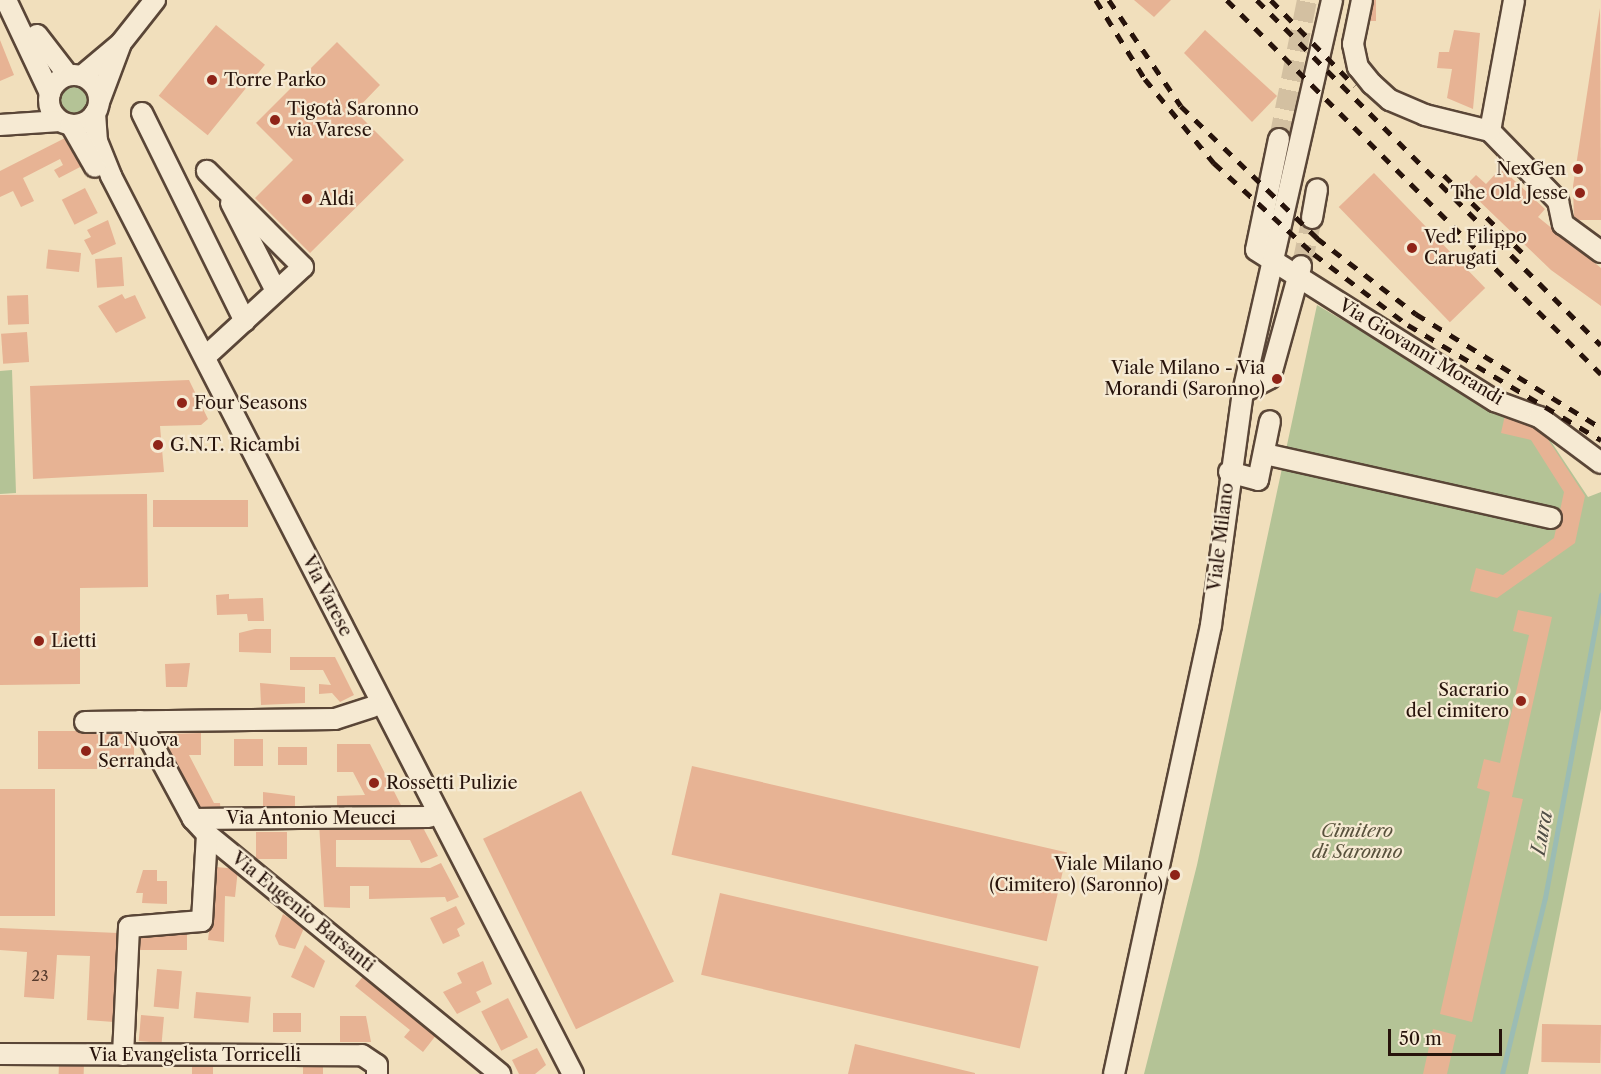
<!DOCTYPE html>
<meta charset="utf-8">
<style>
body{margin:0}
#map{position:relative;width:1601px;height:1074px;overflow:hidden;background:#f1dfbc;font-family:"Libre Caslon Text",serif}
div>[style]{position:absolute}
.green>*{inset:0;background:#b4c396}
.round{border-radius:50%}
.stream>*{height:4.5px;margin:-2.25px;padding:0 2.25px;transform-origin:2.25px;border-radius:2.25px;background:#9bbcb4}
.building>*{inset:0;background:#e7b394;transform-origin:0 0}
.minor-tunnel>*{height:20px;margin-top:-10px;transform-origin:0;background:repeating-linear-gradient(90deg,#d3c0a1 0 20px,transparent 0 30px)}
.roads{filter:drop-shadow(2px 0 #5a4637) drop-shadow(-2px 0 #5a4637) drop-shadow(0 2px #5a4637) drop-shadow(0 -2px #5a4637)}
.minor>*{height:20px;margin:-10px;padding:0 10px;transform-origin:10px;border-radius:10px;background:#f6ead3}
.minor>.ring{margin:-10px;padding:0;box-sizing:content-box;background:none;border:20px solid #f6ead3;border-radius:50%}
.rail>*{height:4.5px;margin-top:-2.25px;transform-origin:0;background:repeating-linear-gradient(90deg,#27130b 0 10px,transparent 0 20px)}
.dots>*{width:16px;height:16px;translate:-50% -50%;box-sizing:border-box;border:3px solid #f6ead3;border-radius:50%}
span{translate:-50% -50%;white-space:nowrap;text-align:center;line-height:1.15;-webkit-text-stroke:4.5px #f6ead3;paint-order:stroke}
.number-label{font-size:15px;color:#573b2d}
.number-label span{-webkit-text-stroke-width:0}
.poi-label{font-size:18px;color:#27130b}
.left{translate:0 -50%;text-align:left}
.right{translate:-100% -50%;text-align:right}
.street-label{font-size:18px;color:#27130b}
.park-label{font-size:18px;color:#58513c;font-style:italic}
.water-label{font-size:20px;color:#504e46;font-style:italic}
.scale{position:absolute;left:1388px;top:1029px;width:114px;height:27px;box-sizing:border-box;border:3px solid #27130b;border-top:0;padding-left:8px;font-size:18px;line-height:21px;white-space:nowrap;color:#27130b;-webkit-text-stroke:4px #f6ead3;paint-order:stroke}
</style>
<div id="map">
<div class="green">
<i class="round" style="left:58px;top:84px;width:32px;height:32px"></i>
<i style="clip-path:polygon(1317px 305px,1495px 410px,1536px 419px,1588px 497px,1601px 492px,1601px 709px,1528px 1074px,1144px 1074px,1197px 865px)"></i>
<i style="clip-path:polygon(12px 370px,16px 493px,0 494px,0 371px)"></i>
</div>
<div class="stream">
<i style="left:1502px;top:1074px;width:181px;rotate:-76.3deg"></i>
<i style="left:1545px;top:898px;width:308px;rotate:-79.5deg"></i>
</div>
<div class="building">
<i style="clip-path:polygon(1134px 0,1171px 0,1154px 17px)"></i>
<i style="left:1368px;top:0;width:8px;height:21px"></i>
<i style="clip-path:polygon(1600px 8px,1601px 220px,1574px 220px,1573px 186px)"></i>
<i style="left:216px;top:25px;width:63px;height:91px;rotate:39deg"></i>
<i style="clip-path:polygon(1205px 30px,1277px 96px,1252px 122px,1184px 53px)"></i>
<i style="clip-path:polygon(1454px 30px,1480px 33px,1473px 109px,1447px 98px,1452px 69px,1437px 68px,1439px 52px,1449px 52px)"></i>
<i style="clip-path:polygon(0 40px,14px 75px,0 81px)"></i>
<i style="clip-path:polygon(337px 42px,380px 85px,355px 111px,404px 160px,310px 253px,255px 198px,293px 160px,256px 123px)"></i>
<i style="clip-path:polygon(67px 137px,82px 166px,59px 178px,54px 170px,63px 165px,60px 159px,23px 178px,34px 201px,21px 207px,13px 191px,0 197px,0 171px)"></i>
<i style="clip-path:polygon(1501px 168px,1545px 209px,1538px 217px,1601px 268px,1601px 306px,1551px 270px,1473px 195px,1478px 190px,1469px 182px,1476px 175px,1486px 184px)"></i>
<i style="left:1374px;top:173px;width:160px;height:49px;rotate:46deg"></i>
<i style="left:85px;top:188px;width:28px;height:26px;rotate:63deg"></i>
<i style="clip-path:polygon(108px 220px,116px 244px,92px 255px,84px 240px,91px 237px,87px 230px)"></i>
<i style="left:81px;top:253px;width:19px;height:33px;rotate:96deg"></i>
<i style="left:122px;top:257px;width:29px;height:27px;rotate:86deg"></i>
<i style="clip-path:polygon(122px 294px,125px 299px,135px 295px,146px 318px,116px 333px,98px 306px)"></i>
<i style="left:28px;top:295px;width:29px;height:21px;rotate:88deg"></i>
<i style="left:27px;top:332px;width:30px;height:26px;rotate:86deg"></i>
<i style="clip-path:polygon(189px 380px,208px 419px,201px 425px,160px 426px,164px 472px,33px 479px,30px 386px)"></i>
<i style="clip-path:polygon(1505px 415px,1536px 421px,1585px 496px,1575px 543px,1497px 598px,1470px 591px,1476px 568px,1503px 575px,1554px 538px,1564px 492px,1531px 440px,1501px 433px)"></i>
<i style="clip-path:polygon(147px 494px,148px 587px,80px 588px,80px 684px,0 685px,0 495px)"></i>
<i style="left:153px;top:500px;width:95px;height:27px"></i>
<i style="clip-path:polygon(229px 594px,229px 599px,263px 598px,264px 621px,248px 621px,247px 614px,217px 615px,216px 595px)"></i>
<i style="clip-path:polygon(1518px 610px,1552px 617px,1512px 797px,1523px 799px,1472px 1022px,1440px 1014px,1490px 792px,1477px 788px,1484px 759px,1500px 763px,1529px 635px,1513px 631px)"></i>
<i style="clip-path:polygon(255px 629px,271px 629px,271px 653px,239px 652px,239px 633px)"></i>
<i style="clip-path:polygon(290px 657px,335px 657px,354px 695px,340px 702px,332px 693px,319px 694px,319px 684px,331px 685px,323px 670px,290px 670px)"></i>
<i style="clip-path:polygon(190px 663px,187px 687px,166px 687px,165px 664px)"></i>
<i style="clip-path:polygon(260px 683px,305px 687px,305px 703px,261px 705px)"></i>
<i style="left:134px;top:731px;width:38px;height:96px;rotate:90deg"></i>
<i style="clip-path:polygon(201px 733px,201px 755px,189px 755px,214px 803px,220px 803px,221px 815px,200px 815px,163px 743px,168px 734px)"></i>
<i style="left:234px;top:739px;width:29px;height:27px"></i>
<i style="clip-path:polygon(337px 744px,370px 744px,404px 811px,337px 812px,337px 796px,365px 795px,353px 772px,337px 772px)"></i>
<i style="left:307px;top:747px;width:18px;height:29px;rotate:90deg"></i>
<i style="left:692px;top:766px;width:385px;height:91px;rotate:13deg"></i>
<i style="left:0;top:789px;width:55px;height:127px"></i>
<i style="left:581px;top:791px;width:212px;height:109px;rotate:64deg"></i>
<i style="clip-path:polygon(263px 792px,295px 796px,295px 812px,263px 812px)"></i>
<i style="clip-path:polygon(420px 822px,438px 856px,421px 863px,410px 840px,336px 840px,336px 867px,430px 868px,441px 863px,459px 897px,447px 902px,445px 897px,369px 899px,369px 886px,350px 886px,350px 908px,324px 907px,319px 823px)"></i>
<i style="left:256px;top:832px;width:31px;height:27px"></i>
<i style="clip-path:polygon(216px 867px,238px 869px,235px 897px,225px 896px,224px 942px,208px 940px)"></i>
<i style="clip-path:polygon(143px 870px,157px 870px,157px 881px,167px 881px,167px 904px,142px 903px,143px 893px,136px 893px)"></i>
<i style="left:720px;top:893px;width:327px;height:84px;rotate:13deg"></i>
<i style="clip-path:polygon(456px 906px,465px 924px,457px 929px,460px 936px,443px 944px,430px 918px)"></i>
<i style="clip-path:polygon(283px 914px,304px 928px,295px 949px,279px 945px,275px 936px)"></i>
<i style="clip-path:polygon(0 928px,118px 933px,114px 1022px,87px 1020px,90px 956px,57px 955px,54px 999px,24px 997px,27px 952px,0 950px)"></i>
<i style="left:139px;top:932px;width:48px;height:18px"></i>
<i style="clip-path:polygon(305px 945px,325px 961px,314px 988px,291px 977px)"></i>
<i style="clip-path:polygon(483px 961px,492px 984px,476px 992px,481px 1002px,457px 1014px,443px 992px,462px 983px,457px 973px)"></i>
<i style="left:157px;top:969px;width:25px;height:38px;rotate:5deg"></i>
<i style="clip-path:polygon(366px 973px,437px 1034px,423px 1052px,404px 1037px,410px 1030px,355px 986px)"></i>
<i style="left:196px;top:992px;width:55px;height:26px;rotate:5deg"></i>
<i style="left:508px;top:998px;width:44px;height:30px;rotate:63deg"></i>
<i style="left:273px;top:1013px;width:28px;height:19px"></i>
<i style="left:141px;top:1015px;width:23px;height:26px;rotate:5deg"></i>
<i style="clip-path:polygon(340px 1016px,366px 1016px,371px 1042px,340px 1042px)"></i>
<i style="left:1542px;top:1024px;width:59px;height:38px;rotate:1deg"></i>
<i style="clip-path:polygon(1433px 1029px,1456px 1035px,1447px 1074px,1423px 1074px)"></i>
<i style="clip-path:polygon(855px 1044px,975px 1073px,975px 1074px,848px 1074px)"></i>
<i style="clip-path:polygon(537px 1048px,546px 1065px,535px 1074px,519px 1074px,512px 1060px)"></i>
<i style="left:59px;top:1063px;width:25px;height:11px;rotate:2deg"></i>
<i style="left:192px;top:1064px;width:21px;height:10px"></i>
<i style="left:303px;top:1067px;width:20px;height:7px"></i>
</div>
<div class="minor-tunnel">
<i style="left:1279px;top:139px;width:142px;rotate:-78.6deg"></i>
<i style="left:1302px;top:264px;width:47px;rotate:-77.7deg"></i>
</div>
<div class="roads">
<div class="minor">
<i style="left:6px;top:0;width:103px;rotate:64.7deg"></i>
<i style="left:1362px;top:0;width:45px;rotate:101.6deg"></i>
<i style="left:1353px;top:44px;width:24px;rotate:78deg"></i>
<i style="left:1358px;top:67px;width:22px;rotate:51deg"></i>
<i style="left:1372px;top:84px;width:24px;rotate:42deg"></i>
<i style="left:1390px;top:100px;width:38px;rotate:23deg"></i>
<i style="left:1425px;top:115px;width:67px;rotate:13.8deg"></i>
<i style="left:1490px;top:131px;width:98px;rotate:45.8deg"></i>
<i style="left:1558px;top:201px;width:24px;rotate:78deg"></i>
<i style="left:1563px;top:224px;width:47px;rotate:36.4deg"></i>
<i style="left:37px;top:35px;width:51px;rotate:52.2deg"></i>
<i class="ring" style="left:49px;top:75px;width:30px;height:30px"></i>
<i style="left:82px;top:76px;width:51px;rotate:-40.2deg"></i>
<i style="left:121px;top:43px;width:55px;rotate:-51.7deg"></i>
<i style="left:99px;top:102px;width:60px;rotate:-69.4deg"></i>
<i style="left:95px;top:113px;width:28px;rotate:86deg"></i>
<i style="left:97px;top:141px;width:38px;rotate:68deg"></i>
<i style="left:111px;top:176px;width:1010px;rotate:62.78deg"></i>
<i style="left:142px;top:113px;width:232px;rotate:63.7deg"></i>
<i style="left:0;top:125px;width:60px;rotate:-3.8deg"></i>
<i style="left:71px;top:125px;width:48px;rotate:60.3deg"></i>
<i style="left:1490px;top:131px;width:133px;rotate:-79.6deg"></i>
<i style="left:1279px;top:139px;width:113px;rotate:101.7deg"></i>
<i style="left:1256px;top:250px;width:283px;rotate:32.3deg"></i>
<i style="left:1495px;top:401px;width:47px;rotate:20deg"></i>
<i style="left:1539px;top:417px;width:77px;rotate:36.6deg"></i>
<i style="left:231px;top:203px;width:99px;rotate:62.9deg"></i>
<i style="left:1312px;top:218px;width:29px;rotate:-80deg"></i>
<i style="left:205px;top:357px;width:133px;rotate:-42.6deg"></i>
<i style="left:303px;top:267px;width:136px;rotate:-135deg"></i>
<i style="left:1243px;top:392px;width:30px;rotate:-27deg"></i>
<i style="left:1270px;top:378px;width:116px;rotate:-74.5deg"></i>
<i style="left:1265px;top:454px;width:293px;rotate:12.6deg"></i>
<i style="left:1229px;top:472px;width:30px;rotate:15deg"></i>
<i style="left:1258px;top:480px;width:60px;rotate:-78.5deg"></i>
<i style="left:140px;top:721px;width:111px;rotate:61.6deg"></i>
<i style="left:193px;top:819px;width:21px;rotate:47deg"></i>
<i style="left:207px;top:834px;width:379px;rotate:39.3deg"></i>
<i style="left:85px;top:722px;width:250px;rotate:-0.7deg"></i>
<i style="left:335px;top:719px;width:39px;rotate:-18deg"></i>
<i style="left:193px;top:819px;width:236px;rotate:-0.5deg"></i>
<i style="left:0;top:1054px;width:362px;rotate:0.2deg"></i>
<i style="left:362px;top:1055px;width:18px;rotate:34deg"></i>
<i style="left:377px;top:1065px;width:9px;rotate:90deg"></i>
<i style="left:123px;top:1055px;width:128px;rotate:-87.3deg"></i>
<i style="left:129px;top:927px;width:73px;rotate:-4.7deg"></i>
<i style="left:202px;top:921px;width:87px;rotate:-86.7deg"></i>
<i style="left:1114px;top:1074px;width:459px;rotate:-77.8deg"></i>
<i style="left:1211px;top:625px;width:235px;rotate:-82.2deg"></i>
<i style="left:1243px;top:392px;width:402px;rotate:-77.2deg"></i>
</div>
</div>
<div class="rail">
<i style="left:1096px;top:0;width:93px;rotate:58.2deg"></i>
<i style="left:1145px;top:79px;width:109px;rotate:50.6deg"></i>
<i style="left:1214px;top:163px;width:135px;rotate:42.3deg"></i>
<i style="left:1314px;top:254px;width:118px;rotate:37.1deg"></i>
<i style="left:1408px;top:325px;width:225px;rotate:30.8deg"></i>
<i style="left:1109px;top:0;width:128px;rotate:55.8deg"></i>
<i style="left:1181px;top:106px;width:190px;rotate:44.1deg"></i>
<i style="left:1317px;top:238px;width:125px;rotate:37.5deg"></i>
<i style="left:1416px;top:314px;width:217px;rotate:31.6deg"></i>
<i style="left:1227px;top:0;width:529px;rotate:45deg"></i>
<i style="left:1257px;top:0;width:487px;rotate:45.1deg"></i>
<i style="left:1271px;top:0;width:120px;rotate:45.7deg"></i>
<i style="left:1444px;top:175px;width:117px;rotate:44.7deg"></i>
</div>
<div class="dots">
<i style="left:212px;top:80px;background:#8f2418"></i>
<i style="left:275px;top:120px;background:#8f2418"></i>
<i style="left:1578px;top:169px;background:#8f2418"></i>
<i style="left:1580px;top:193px;background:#8f2418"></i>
<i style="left:307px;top:199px;background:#8f2418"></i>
<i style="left:1412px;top:248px;background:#8f2418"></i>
<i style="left:1277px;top:379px;background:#8f2418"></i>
<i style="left:182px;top:403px;background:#8f2418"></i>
<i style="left:158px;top:445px;background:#8f2418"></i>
<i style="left:39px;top:641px;background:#8f2418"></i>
<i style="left:1521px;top:701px;background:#8f2418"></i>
<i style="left:86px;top:751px;background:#8f2418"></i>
<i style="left:374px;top:783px;background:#8f2418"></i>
<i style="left:1175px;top:875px;background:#8f2418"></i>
</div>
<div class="number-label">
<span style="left:40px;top:976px">23</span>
</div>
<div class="poi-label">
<span class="left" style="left:224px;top:80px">Torre Parko</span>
<span class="left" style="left:287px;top:120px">Tigotà Saronno<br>via Varese</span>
<span class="right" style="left:1566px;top:169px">NexGen</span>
<span class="right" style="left:1568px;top:193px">The Old Jesse</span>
<span class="left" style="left:319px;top:199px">Aldi</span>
<span class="left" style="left:1424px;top:248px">Ved. Filippo<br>Carugati</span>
<span class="right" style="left:1265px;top:379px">Viale Milano - Via<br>Morandi (Saronno)</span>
<span class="left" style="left:194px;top:403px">Four Seasons</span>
<span class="left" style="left:170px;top:445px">G.N.T. Ricambi</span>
<span class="left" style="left:51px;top:641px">Lietti</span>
<span class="right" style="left:1509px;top:701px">Sacrario<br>del cimitero</span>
<span class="left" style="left:98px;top:751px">La Nuova<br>Serranda</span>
<span class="left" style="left:386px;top:783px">Rossetti Pulizie</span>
<span class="right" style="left:1163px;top:875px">Viale Milano<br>(Cimitero) (Saronno)</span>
</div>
<div class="street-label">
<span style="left:1421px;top:352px;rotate:31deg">Via Giovanni Morandi</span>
<span style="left:1221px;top:537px;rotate:-83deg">Viale Milano</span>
<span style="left:327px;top:596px;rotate:63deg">Via Varese</span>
<span style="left:311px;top:818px">Via Antonio Meucci</span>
<span style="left:303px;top:912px;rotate:39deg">Via Eugenio Barsanti</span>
<span style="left:195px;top:1055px">Via Evangelista Torricelli</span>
</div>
<div class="park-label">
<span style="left:1357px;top:842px">Cimitero<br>di Saronno</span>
</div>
<div class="water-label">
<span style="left:1542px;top:833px;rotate:-80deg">Lura</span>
</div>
<div class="scale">50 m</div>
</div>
